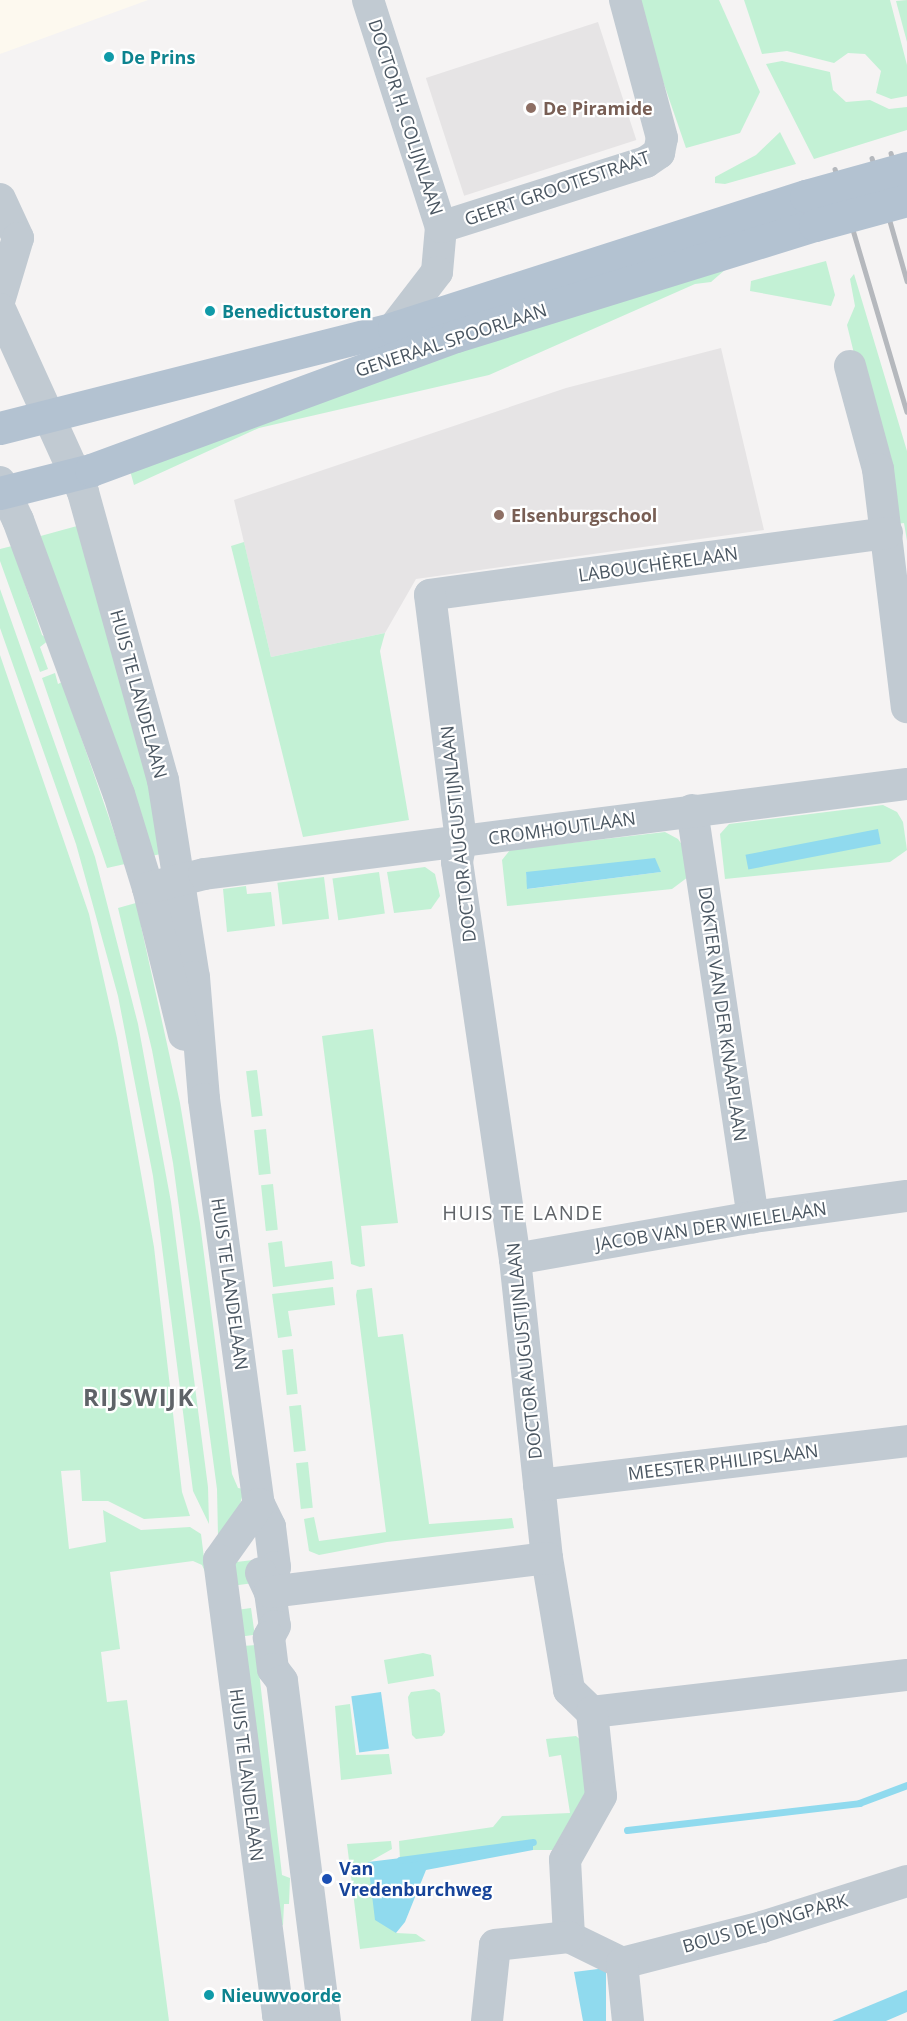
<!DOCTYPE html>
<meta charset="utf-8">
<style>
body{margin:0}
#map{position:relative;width:907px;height:2021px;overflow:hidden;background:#f5f3f3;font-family:"Open Sans",sans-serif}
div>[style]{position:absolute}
.commercial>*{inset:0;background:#fdf9ef}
.education>*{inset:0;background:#e6e4e5;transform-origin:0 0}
.green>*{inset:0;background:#c3f1d5;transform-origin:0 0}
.water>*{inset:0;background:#90daee;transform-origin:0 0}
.stream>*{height:7px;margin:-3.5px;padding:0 3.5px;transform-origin:3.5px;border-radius:3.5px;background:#90daee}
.minor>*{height:32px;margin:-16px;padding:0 16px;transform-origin:16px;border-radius:16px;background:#c1cad2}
.major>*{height:33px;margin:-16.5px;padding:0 16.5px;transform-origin:16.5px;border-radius:16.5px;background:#b3c2d1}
.rail>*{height:4.5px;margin:-2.25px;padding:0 2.25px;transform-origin:2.25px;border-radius:2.25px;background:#b5b8bd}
.major-bridge>*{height:33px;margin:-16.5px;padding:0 16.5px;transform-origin:16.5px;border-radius:16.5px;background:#b3c2d1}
.dots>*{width:16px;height:16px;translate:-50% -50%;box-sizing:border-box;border:3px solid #fff;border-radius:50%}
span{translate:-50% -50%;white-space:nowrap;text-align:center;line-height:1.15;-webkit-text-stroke:4.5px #fff;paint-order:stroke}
.culture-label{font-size:18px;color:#0d838f;font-weight:700}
.left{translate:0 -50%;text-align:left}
.education-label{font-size:18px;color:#785e54;font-weight:700}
.street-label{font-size:18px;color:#4a5661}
.transit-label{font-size:18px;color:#164399;font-weight:700}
.neighbourhood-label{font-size:20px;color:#5f6368;letter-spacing:1.5px}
.district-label{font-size:24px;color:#5f6368;font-weight:700;letter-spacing:1.5px}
</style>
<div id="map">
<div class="commercial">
<i style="clip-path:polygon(0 0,148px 0,0 54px)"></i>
</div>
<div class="education">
<i style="left:598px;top:22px;width:124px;height:181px;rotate:72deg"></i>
<i style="clip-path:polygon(721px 348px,764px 530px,416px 579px,385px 633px,271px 657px,234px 500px,566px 388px)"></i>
</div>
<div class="green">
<i style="clip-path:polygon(635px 0,719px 0,760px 92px,740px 133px,686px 148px)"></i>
<i style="clip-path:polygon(744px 0,890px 0,907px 65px,907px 96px,891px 99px,876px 93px,881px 71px,865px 54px,848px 53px,834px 63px,787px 51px,762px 54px)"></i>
<i style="clip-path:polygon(907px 0,907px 42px,896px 1px)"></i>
<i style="clip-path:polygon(782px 61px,830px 72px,833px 90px,846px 102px,870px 100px,889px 109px,907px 107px,907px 130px,814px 159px,766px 64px)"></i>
<i style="clip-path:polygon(780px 132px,796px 164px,725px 184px,715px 183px,715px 177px,756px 155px)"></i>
<i style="clip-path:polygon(826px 261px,835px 295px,831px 306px,750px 291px,751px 281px)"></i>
<i style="clip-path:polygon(726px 269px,711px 282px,695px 284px,489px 375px,259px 428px,134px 485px,129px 467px,337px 387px)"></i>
<i style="clip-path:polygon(854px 274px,907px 451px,907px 541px,904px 523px,896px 524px,847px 325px,855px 306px,850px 279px)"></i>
<i style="clip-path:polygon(77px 526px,123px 663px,166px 853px,146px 857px,37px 537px)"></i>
<i style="clip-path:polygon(244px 542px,271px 657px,385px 633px,380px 651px,409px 820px,303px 837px,231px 546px)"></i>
<i style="clip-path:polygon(12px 546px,42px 635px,49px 640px,40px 647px,48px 669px,40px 672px,0 561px,0 549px)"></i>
<i style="clip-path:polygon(0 589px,95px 857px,138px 1024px,171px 1202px,208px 1487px,209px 1524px,193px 1491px,153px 1176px,118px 996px,76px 844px,0 628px)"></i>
<i style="clip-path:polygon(0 655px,89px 914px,117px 1038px,154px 1247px,182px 1492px,190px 1516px,144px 1519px,108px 1501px,82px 1501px,80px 1470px,61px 1471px,69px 1549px,106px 1542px,103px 1510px,141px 1530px,190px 1527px,201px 1534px,206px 1574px,202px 1565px,193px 1561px,110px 1572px,120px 1649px,101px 1652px,107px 1702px,127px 1700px,169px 2021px,0 2021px)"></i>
<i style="clip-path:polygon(55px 673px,58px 684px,62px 682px,125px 864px,107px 868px,42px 678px)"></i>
<i style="clip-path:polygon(883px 805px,897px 812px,903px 822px,907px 850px,890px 862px,725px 879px,720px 834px,729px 824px)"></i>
<i style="clip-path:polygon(evenodd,665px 832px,678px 839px,685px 849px,688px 877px,672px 889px,507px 906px,502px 860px,510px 850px,665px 832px,661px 872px,528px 889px,526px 873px,661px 872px)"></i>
<i style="clip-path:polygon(425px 867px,435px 874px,440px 896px,431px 909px,394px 913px,387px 872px)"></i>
<i style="left:379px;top:872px;width:42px;height:47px;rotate:82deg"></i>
<i style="left:324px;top:877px;width:42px;height:47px;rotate:83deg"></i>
<i style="clip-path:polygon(246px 886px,247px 894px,271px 892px,275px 926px,227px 932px,223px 889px)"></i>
<i style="clip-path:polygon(143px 901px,141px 926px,180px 1103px,200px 1223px,232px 1474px,238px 1488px,244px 1489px,237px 1517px,218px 1536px,217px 1489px,173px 1163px,152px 1050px,118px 908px)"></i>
<i style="clip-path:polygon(373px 1029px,398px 1223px,361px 1226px,365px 1266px,360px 1267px,351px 1264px,322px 1036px)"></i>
<i style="left:257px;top:1070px;width:46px;height:11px;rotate:83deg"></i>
<i style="left:266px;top:1129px;width:45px;height:12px;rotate:84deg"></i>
<i style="left:273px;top:1184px;width:46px;height:12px;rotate:84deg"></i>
<i style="clip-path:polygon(282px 1241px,285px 1267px,332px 1261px,334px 1279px,273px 1287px,268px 1243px)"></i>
<i style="clip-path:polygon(333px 1287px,335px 1305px,288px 1311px,292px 1336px,278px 1338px,272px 1294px)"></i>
<i style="clip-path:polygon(372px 1288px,378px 1337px,403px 1334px,429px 1524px,512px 1518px,514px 1528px,387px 1542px,319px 1555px,309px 1551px,304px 1519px,314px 1517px,319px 1541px,386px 1532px,356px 1295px,357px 1290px)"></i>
<i style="left:293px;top:1349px;width:45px;height:11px;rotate:84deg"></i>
<i style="left:301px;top:1405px;width:46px;height:12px;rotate:84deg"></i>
<i style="left:308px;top:1462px;width:46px;height:12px;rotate:84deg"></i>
<i style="left:253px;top:1560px;width:23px;height:21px;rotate:83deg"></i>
<i style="left:251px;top:1608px;width:27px;height:13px;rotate:82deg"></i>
<i style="clip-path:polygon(256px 1645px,282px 1875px,290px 1878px,289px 1904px,284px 1904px,283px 1925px,279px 1926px,243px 1646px)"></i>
<i style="clip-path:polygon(423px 1653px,431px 1655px,434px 1676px,388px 1684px,384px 1660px)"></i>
<i style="clip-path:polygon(434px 1689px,440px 1693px,445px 1732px,442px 1736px,416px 1739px,412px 1735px,408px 1697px,411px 1692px)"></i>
<i style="clip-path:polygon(350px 1704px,356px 1755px,389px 1754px,392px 1774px,341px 1780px,335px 1706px)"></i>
<i style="clip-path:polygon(576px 1736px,583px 1742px,587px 1795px,557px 1850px,533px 1850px,532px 1842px,400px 1860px,399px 1841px,493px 1827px,502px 1816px,570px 1813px,561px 1755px,549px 1757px,546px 1739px)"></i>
<i style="clip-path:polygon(391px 1841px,392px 1849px,369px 1862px,396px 1933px,416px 1934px,426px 1941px,360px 1949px,347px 1844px)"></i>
</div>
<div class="water">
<i style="left:878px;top:829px;width:15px;height:135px;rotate:79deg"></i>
<i style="clip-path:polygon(655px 858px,661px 872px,527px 889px,526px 872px)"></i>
<i style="left:381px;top:1692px;width:57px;height:30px;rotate:82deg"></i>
<i style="clip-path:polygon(533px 1842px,533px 1850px,426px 1870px,405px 1922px,396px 1933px,375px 1920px,368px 1862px)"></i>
<i style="clip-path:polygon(606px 1968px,606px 2021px,583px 2021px,574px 1972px)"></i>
<i style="clip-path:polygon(907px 1990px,907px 2012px,886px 2021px,832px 2021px)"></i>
</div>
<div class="stream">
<i style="left:627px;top:1830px;width:234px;rotate:-6.6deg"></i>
<i style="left:859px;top:1803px;width:51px;rotate:-20.6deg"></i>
<i style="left:400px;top:1860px;width:134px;rotate:-7.7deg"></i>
</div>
<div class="minor">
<i style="left:368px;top:0;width:238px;rotate:72.2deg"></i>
<i style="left:441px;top:227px;width:45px;rotate:95.1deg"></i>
<i style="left:437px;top:272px;width:71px;rotate:127.5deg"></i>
<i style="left:0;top:199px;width:43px;rotate:65.2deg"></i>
<i style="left:18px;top:238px;width:63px;rotate:106.7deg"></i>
<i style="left:441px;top:227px;width:215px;rotate:-17.6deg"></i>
<i style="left:646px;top:162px;width:16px;rotate:-35deg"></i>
<i style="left:659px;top:153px;width:15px;rotate:-79deg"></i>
<i style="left:662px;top:138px;width:143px;rotate:-105deg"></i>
<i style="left:0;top:309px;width:201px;rotate:65.6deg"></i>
<i style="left:83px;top:492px;width:299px;rotate:74.5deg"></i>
<i style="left:163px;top:780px;width:199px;rotate:81.1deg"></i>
<i style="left:194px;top:977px;width:122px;rotate:85.3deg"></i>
<i style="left:204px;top:1099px;width:409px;rotate:82.3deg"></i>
<i style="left:259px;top:1504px;width:25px;rotate:64deg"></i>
<i style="left:270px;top:1527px;width:40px;rotate:82.9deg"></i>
<i style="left:275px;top:1567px;width:25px;rotate:101deg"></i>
<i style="left:850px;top:366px;width:107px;rotate:74.8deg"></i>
<i style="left:878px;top:469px;width:240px;rotate:83.1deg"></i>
<i style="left:0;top:482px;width:42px;rotate:64.7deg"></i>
<i style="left:18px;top:520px;width:292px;rotate:69.8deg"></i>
<i style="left:119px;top:794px;width:98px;rotate:72.9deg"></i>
<i style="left:148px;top:888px;width:151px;rotate:76.2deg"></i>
<i style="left:887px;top:533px;width:461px;rotate:172.3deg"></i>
<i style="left:430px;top:595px;width:248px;rotate:82.8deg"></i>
<i style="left:461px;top:841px;width:21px;rotate:101deg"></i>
<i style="left:457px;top:862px;width:401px;rotate:81.7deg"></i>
<i style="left:515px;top:1259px;width:301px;rotate:83.9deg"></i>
<i style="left:547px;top:1558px;width:134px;rotate:80.5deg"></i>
<i style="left:569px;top:1690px;width:32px;rotate:44deg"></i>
<i style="left:592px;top:1712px;width:317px;rotate:-6.7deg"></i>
<i style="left:692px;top:810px;width:412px;rotate:81.5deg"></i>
<i style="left:148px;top:888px;width:58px;rotate:-14deg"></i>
<i style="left:204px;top:874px;width:709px;rotate:-7.3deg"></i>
<i style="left:515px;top:1259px;width:242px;rotate:-10deg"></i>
<i style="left:753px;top:1217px;width:155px;rotate:-7.8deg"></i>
<i style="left:539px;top:1485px;width:371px;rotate:-6.8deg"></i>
<i style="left:259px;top:1504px;width:69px;rotate:125.5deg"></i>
<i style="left:219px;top:1560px;width:459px;rotate:82.6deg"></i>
<i style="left:278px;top:2015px;width:43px;rotate:-6.6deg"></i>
<i style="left:261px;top:1573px;width:21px;rotate:65deg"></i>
<i style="left:270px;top:1592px;width:34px;rotate:82deg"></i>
<i style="left:275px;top:1626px;width:13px;rotate:119deg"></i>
<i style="left:269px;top:1637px;width:32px;rotate:83deg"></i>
<i style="left:273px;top:1669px;width:15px;rotate:53deg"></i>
<i style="left:282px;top:1681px;width:343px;rotate:82.8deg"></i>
<i style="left:270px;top:1592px;width:279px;rotate:-7deg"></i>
<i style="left:592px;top:1712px;width:84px;rotate:83.9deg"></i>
<i style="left:601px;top:1796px;width:73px;rotate:119.4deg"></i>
<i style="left:565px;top:1860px;width:77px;rotate:87deg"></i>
<i style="left:569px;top:1937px;width:59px;rotate:26.1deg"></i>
<i style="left:622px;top:1963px;width:145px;rotate:-14.4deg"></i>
<i style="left:762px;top:1927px;width:152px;rotate:-17.6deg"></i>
<i style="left:622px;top:1963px;width:58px;rotate:84.1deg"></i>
<i style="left:487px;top:2021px;width:76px;rotate:-84deg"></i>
<i style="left:495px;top:1945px;width:74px;rotate:-6.2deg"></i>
</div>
<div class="major">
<i style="left:0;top:428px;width:406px;rotate:-14.2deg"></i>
<i style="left:394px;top:328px;width:433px;rotate:-17.8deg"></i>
<i style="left:0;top:493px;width:94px;rotate:-14.2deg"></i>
<i style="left:91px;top:470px;width:389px;rotate:-20.2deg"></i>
<i style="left:456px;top:336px;width:376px;rotate:-17.2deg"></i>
</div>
<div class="rail">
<i style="left:891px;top:153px;width:61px;rotate:74.8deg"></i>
<i style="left:872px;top:158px;width:128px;rotate:74.1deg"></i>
<i style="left:835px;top:169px;width:253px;rotate:73.5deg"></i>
</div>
<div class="major-bridge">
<i style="left:806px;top:196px;width:105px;rotate:-15.5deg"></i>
<i style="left:815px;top:225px;width:95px;rotate:-15.2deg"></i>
</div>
<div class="dots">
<i style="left:109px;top:57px;background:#0f9aa8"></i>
<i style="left:531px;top:108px;background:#8d6e63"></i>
<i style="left:210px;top:311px;background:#0f9aa8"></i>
<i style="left:499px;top:515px;background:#8d6e63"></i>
<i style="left:327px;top:1879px;background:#1a4fb4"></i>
<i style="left:209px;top:1995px;background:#0f9aa8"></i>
</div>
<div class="culture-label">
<span class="left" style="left:121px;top:57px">De Prins</span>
<span class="left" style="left:222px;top:311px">Benedictustoren</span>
<span class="left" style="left:221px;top:1995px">Nieuwvoorde</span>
</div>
<div class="education-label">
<span class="left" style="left:543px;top:108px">De Piramide</span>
<span class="left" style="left:511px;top:515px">Elsenburgschool</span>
</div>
<div class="street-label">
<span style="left:406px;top:117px;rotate:72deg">DOCTOR H. COLIJNLAAN</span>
<span style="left:557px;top:188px;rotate:-19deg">GEERT GROOTESTRAAT</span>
<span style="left:451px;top:340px;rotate:-18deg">GENERAAL SPOORLAAN</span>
<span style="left:658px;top:564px;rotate:-8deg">LABOUCHÈRELAAN</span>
<span style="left:139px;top:694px;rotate:75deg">HUIS TE LANDELAAN</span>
<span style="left:562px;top:828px;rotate:-8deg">CROMHOUTLAAN</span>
<span style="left:458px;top:834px;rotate:-96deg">DOCTOR AUGUSTIJNLAAN</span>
<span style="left:723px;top:1014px;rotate:82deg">DOKTER VAN DER KNAAPLAAN</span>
<span style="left:711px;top:1226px;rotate:-9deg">JACOB VAN DER WIELELAAN</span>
<span style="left:230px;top:1284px;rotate:82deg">HUIS TE LANDELAAN</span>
<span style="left:524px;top:1351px;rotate:-96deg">DOCTOR AUGUSTIJNLAAN</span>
<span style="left:723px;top:1462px;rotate:-7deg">MEESTER PHILIPSLAAN</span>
<span style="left:247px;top:1775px;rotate:83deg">HUIS TE LANDELAAN</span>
<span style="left:765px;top:1923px;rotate:-16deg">BOUS DE JONGPARK</span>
</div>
<div class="transit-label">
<span class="left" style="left:339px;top:1879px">Van<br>Vredenburchweg</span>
</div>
<div class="neighbourhood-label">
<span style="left:523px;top:1212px">HUIS TE LANDE</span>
</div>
<div class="district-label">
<span style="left:139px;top:1397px">RIJSWIJK</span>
</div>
</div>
